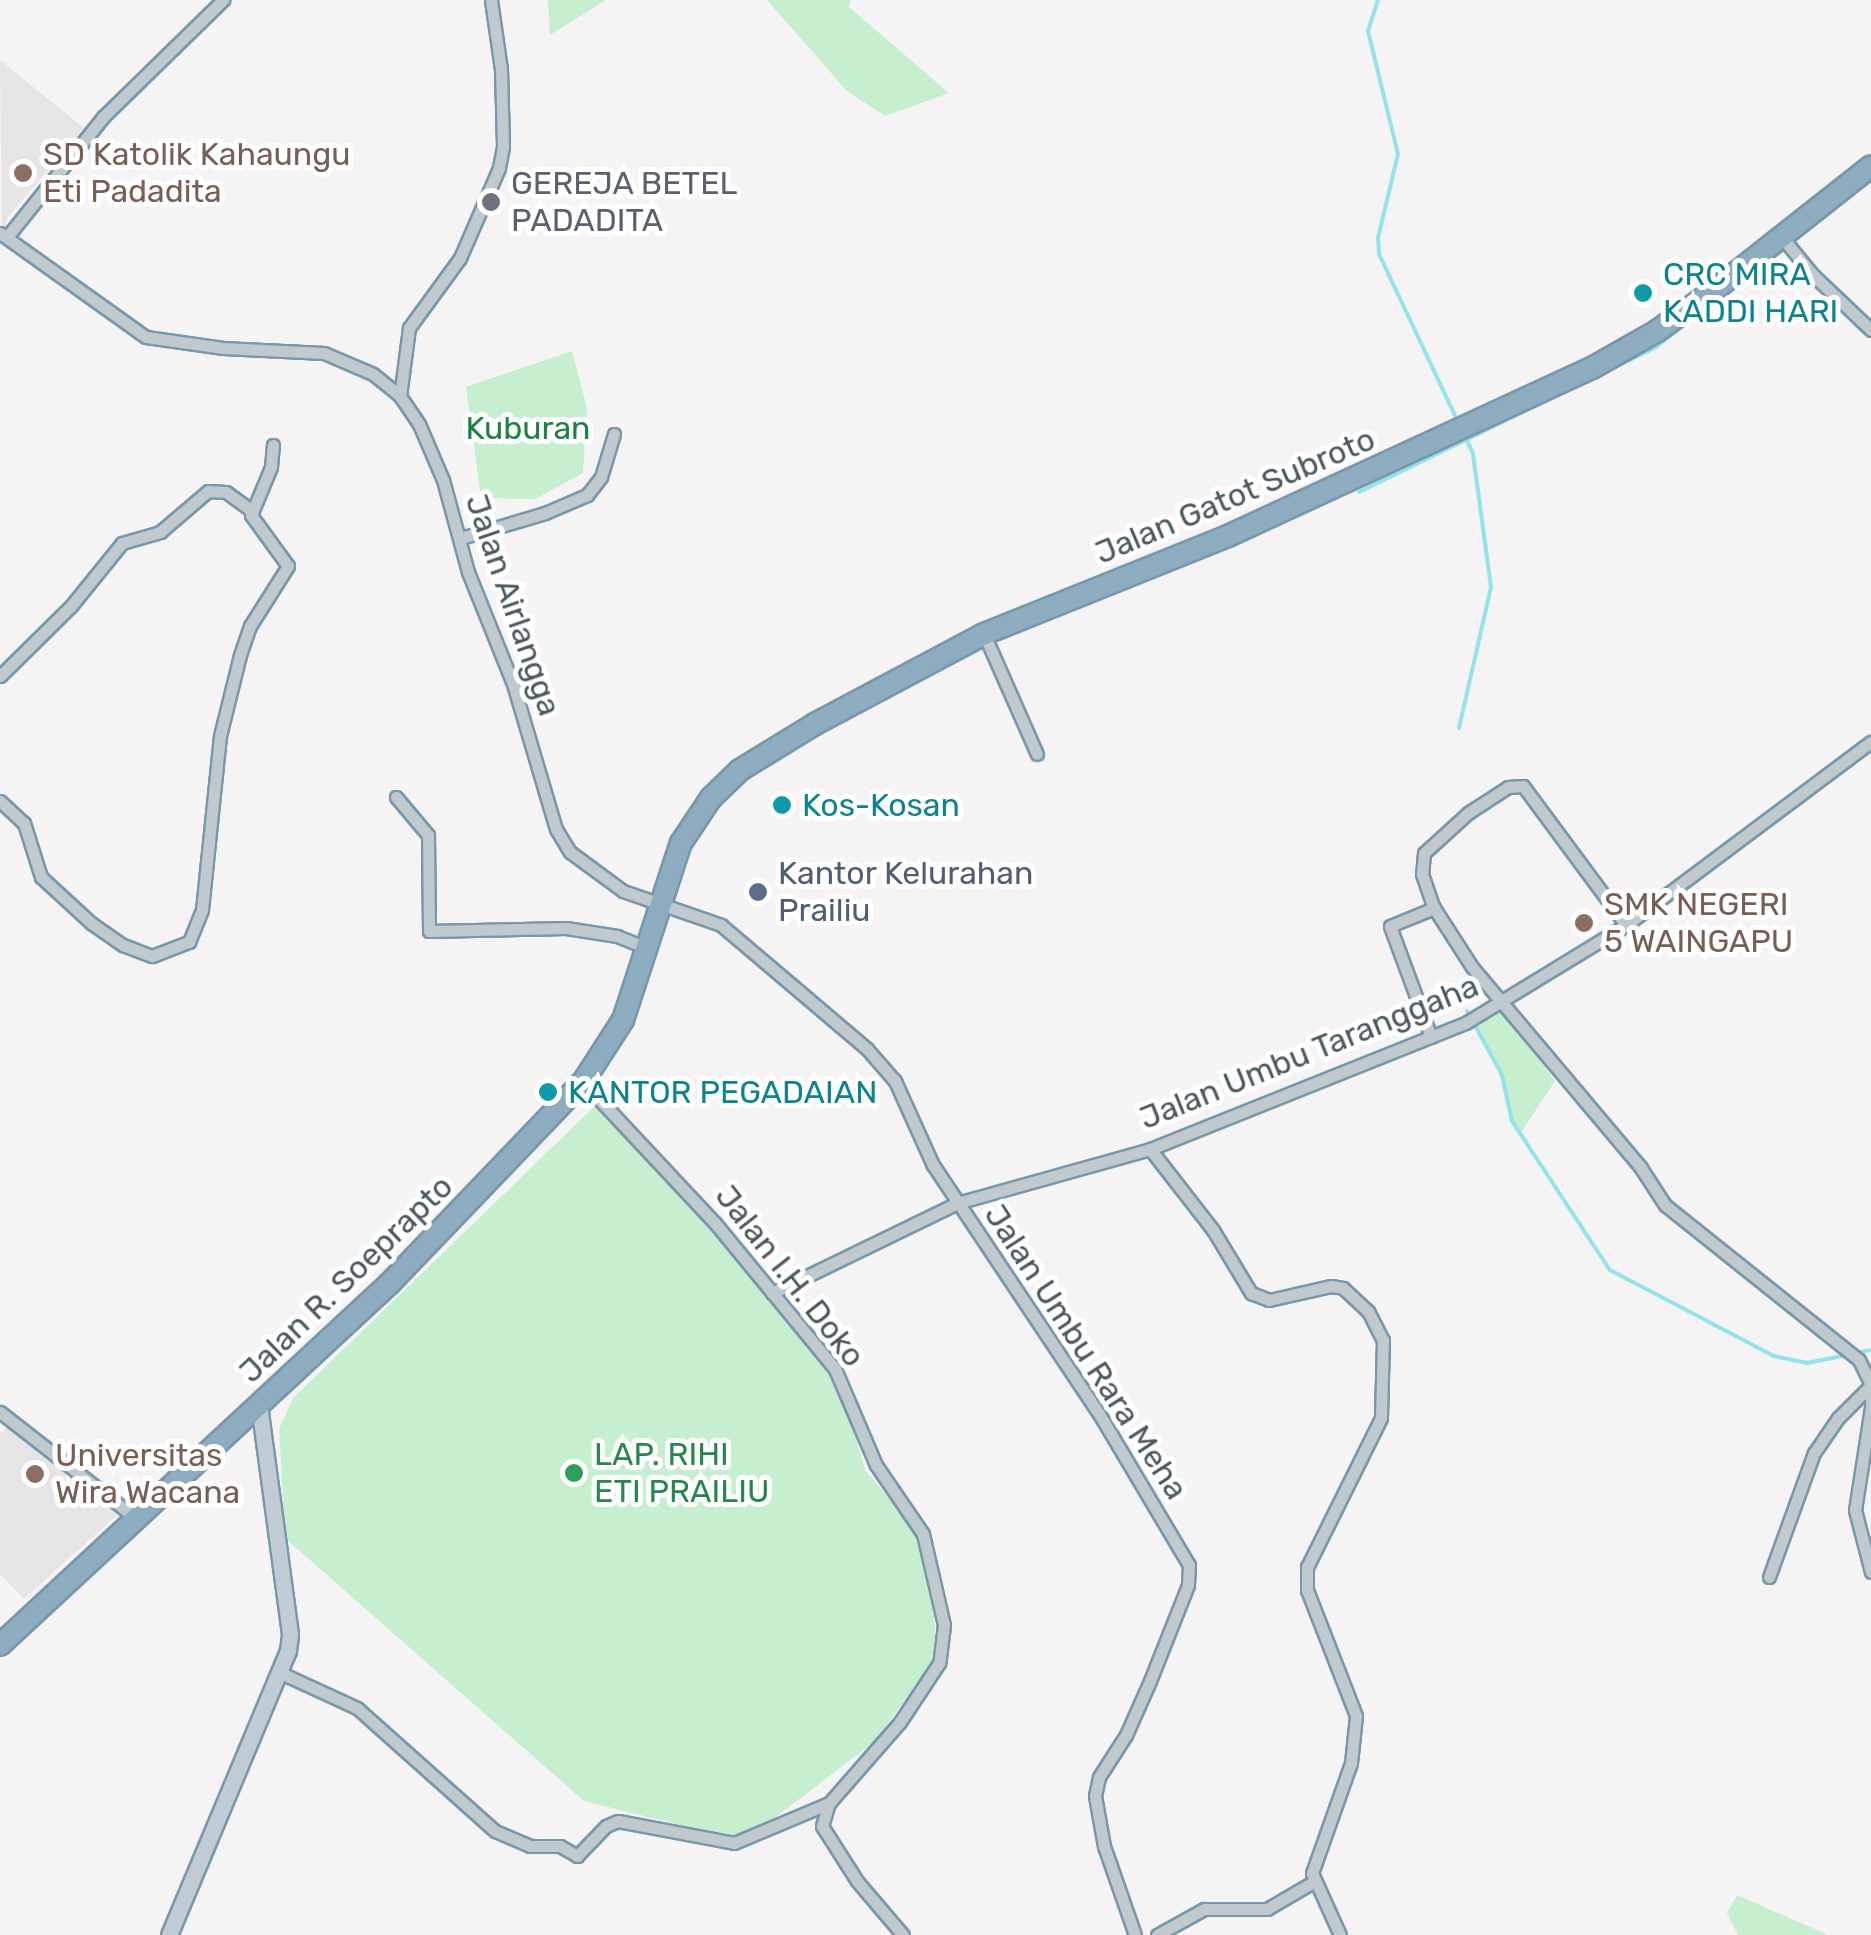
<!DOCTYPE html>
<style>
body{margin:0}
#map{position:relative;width:1871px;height:1935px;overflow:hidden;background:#f5f3f3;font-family:Rubik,sans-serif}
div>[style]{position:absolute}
.education>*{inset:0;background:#e6e4e5}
.green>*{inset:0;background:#c5efcf}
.stream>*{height:4px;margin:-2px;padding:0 2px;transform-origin:2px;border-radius:2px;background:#93e3ea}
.roads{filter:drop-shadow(2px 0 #7897ab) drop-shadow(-2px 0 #7897ab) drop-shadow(0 2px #7897ab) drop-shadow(0 -2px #7897ab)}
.street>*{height:11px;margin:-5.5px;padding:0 5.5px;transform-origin:5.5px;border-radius:5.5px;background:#bfc9ce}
.secondary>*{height:15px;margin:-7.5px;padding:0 7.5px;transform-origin:7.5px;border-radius:7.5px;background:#c0cbd3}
.highway>*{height:20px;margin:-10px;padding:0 10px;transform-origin:10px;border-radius:10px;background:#8dacbf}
.dots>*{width:28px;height:28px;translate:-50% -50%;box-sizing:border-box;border:5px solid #fff;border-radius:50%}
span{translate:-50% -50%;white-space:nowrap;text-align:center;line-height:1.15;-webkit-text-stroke:10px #fff;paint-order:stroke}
.education-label{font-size:32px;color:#785e54}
.left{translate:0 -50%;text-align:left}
.worship-label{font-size:32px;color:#5b616d}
.culture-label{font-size:32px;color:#0d838f}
.park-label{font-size:32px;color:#1c8141}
.street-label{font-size:32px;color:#4b5960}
.service-label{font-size:32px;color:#4e5e75}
.leisure-label{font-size:32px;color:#27864d}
</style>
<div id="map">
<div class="education">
<i style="clip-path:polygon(0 60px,84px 128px,7px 218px,2px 242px)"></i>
<i style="clip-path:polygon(10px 1424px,117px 1515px,24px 1599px,0 1574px,0 1434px)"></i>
</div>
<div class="green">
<i style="clip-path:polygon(548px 0,606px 0,550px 35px)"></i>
<i style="clip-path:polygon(767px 0,851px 0,849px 7px,949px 93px,885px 116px,847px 91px)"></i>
<i style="clip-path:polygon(572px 351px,587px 408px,583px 473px,535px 499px,481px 498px,466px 387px)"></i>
<i style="clip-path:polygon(1498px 1004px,1555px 1081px,1520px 1134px,1512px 1121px,1502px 1075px,1472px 1020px)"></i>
<i style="clip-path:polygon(596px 1105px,705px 1224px,842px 1389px,865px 1470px,917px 1531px,931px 1587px,937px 1650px,927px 1670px,874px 1742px,756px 1832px,728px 1837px,584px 1801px,285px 1538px,279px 1429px,293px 1398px)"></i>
<i style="clip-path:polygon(1737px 1895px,1828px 1935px,1738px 1935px,1727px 1913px)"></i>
</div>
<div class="stream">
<i style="left:1378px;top:0;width:33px;rotate:108deg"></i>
<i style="left:1368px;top:31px;width:127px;rotate:76.3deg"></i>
<i style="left:1398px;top:154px;width:86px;rotate:103.4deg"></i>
<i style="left:1378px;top:238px;width:16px;rotate:86deg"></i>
<i style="left:1379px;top:254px;width:183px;rotate:64.8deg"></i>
<i style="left:1792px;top:242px;width:100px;rotate:-38.1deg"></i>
<i style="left:1359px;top:492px;width:331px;rotate:-26deg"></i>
<i style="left:1656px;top:347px;width:57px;rotate:-37.9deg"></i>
<i style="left:1459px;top:728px;width:145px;rotate:-77.2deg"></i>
<i style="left:1491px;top:587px;width:135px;rotate:-97.7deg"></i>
<i style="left:1473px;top:453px;width:22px;rotate:-117deg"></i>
<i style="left:1467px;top:1011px;width:73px;rotate:61.3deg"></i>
<i style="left:1502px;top:1075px;width:47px;rotate:77.7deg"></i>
<i style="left:1512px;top:1121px;width:178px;rotate:56.7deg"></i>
<i style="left:1610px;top:1270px;width:185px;rotate:27.7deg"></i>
<i style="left:1774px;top:1356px;width:34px;rotate:12deg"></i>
<i style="left:1807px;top:1363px;width:41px;rotate:-11.3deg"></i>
<i style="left:1856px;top:1353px;width:15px;rotate:-11deg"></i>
</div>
<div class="roads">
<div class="street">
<i style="left:491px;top:0;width:70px;rotate:81.8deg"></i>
<i style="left:501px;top:69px;width:78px;rotate:88.5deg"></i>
<i style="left:503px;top:147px;width:21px;rotate:101deg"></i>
<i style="left:499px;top:168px;width:98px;rotate:113.4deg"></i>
<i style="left:460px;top:258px;width:87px;rotate:126.1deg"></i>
<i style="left:409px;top:328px;width:69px;rotate:97.5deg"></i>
<i style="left:400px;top:396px;width:34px;rotate:56deg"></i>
<i style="left:419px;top:424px;width:61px;rotate:66.8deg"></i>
<i style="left:443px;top:480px;width:95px;rotate:74.8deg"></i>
<i style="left:468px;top:572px;width:121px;rotate:68.1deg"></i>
<i style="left:513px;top:684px;width:151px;rotate:73.5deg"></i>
<i style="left:556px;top:829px;width:27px;rotate:59deg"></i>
<i style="left:570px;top:852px;width:66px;rotate:36.3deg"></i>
<i style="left:623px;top:891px;width:104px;rotate:19.1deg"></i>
<i style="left:721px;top:925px;width:192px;rotate:40.3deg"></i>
<i style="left:867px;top:1049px;width:43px;rotate:48.8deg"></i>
<i style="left:895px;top:1081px;width:92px;rotate:65.7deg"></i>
<i style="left:933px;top:1165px;width:297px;rotate:56.3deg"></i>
<i style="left:1098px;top:1412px;width:178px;rotate:59.3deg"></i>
<i style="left:1189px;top:1565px;width:20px;rotate:93deg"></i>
<i style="left:1188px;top:1585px;width:103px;rotate:111.6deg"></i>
<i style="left:1150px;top:1681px;width:59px;rotate:114deg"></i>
<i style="left:1126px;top:1735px;width:50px;rotate:122.7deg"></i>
<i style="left:1099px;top:1777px;width:19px;rotate:102deg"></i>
<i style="left:1095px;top:1796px;width:51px;rotate:79.8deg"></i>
<i style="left:1104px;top:1846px;width:94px;rotate:70.8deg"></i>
<i style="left:0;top:233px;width:179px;rotate:35.5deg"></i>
<i style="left:146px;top:337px;width:78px;rotate:8.1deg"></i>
<i style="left:223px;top:348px;width:101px;rotate:2.8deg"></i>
<i style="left:324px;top:353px;width:53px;rotate:23.2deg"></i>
<i style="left:373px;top:374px;width:35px;rotate:39deg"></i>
<i style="left:1781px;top:236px;width:50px;rotate:50.6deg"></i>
<i style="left:1813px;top:275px;width:80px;rotate:43.5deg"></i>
<i style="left:7px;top:237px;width:154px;rotate:-51.3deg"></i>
<i style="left:103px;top:117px;width:168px;rotate:-44.3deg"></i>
<i style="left:461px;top:538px;width:88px;rotate:-16.6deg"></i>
<i style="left:545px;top:513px;width:46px;rotate:-23.2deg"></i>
<i style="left:587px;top:495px;width:23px;rotate:-52deg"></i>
<i style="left:601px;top:477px;width:45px;rotate:-73.2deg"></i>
<i style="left:984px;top:634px;width:131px;rotate:66.2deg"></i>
<i style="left:0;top:676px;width:100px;rotate:-44.6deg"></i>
<i style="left:71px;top:606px;width:81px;rotate:-51deg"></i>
<i style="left:122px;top:543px;width:40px;rotate:-16deg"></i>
<i style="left:160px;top:532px;width:63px;rotate:-40.5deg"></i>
<i style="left:208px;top:491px;width:18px;rotate:3deg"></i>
<i style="left:226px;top:492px;width:32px;rotate:36deg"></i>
<i style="left:396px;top:797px;width:50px;rotate:49.9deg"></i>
<i style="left:428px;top:835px;width:96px;rotate:89.4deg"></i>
<i style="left:429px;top:931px;width:137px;rotate:-1.3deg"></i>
<i style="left:566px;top:928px;width:52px;rotate:8.9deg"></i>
<i style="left:617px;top:936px;width:31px;rotate:22deg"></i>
<i style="left:0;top:801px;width:33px;rotate:43deg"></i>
<i style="left:24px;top:823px;width:57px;rotate:72.5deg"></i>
<i style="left:41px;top:877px;width:68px;rotate:42.6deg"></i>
<i style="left:91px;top:923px;width:39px;rotate:35deg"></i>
<i style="left:123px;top:945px;width:31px;rotate:21deg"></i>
<i style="left:152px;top:956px;width:40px;rotate:-21deg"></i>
<i style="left:189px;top:942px;width:35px;rotate:-68deg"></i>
<i style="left:202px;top:910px;width:175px;rotate:-84.1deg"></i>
<i style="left:220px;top:736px;width:83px;rotate:-76.1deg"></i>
<i style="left:240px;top:655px;width:31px;rotate:-71deg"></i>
<i style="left:250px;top:626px;width:71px;rotate:-57.7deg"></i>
<i style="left:288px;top:566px;width:63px;rotate:-126deg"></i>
<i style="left:251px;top:515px;width:52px;rotate:-67.4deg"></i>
<i style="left:271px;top:467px;width:22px;rotate:-85deg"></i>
<i style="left:1626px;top:925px;width:173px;rotate:-126.5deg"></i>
<i style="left:1523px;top:786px;width:15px;rotate:176deg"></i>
<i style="left:1508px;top:787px;width:48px;rotate:147deg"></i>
<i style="left:1468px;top:813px;width:59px;rotate:137.7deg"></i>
<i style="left:1424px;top:853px;width:21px;rotate:95deg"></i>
<i style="left:1422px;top:874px;width:36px;rotate:71deg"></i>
<i style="left:1434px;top:908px;width:70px;rotate:57.2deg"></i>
<i style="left:1472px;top:967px;width:263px;rotate:49.9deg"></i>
<i style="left:1641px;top:1168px;width:44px;rotate:57deg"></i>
<i style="left:1665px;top:1205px;width:248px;rotate:38.6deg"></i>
<i style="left:1859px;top:1360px;width:28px;rotate:64deg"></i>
<i style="left:1871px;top:1385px;width:22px;rotate:90deg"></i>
<i style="left:1871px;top:1407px;width:104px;rotate:98.8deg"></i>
<i style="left:1855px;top:1510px;width:64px;rotate:75.5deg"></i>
<i style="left:1431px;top:1037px;width:118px;rotate:-110.3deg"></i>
<i style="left:1390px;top:926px;width:48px;rotate:-22.2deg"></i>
<i style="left:583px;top:1082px;width:193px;rotate:46.9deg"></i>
<i style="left:715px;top:1223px;width:189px;rotate:50.6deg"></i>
<i style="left:835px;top:1369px;width:104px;rotate:66.9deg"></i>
<i style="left:876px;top:1465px;width:83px;rotate:55.7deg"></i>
<i style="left:923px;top:1534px;width:93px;rotate:77deg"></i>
<i style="left:944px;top:1625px;width:38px;rotate:97deg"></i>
<i style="left:939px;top:1663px;width:71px;rotate:123.5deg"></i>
<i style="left:900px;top:1722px;width:108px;rotate:131.2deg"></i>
<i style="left:829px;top:1803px;width:24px;rotate:107deg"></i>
<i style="left:822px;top:1826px;width:65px;rotate:57.5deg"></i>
<i style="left:857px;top:1881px;width:71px;rotate:49.6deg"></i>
<i style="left:1150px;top:1149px;width:103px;rotate:52.1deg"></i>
<i style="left:1213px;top:1230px;width:74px;rotate:58.9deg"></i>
<i style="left:1251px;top:1293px;width:19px;rotate:21deg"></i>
<i style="left:1269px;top:1300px;width:64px;rotate:-12.7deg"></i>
<i style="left:1331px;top:1286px;width:12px;rotate:9deg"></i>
<i style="left:1343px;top:1288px;width:34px;rotate:43deg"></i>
<i style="left:1368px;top:1311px;width:33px;rotate:63deg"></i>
<i style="left:1383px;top:1340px;width:78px;rotate:91.5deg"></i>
<i style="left:1381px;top:1418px;width:166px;rotate:116.4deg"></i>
<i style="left:1307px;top:1567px;width:23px;rotate:90deg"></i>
<i style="left:1307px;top:1590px;width:135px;rotate:68.7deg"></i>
<i style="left:1356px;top:1716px;width:47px;rotate:96.1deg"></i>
<i style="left:1351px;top:1763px;width:117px;rotate:109.5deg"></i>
<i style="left:1312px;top:1873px;width:68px;rotate:65.7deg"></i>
<i style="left:772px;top:1293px;width:206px;rotate:-25.9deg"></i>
<i style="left:957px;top:1203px;width:200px;rotate:-15.6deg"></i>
<i style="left:1150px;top:1149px;width:341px;rotate:-21.8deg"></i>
<i style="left:1467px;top:1022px;width:186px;rotate:-31.4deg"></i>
<i style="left:1626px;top:925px;width:306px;rotate:-36.8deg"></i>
<i style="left:0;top:1412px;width:174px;rotate:38deg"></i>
<i style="left:1769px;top:1577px;width:132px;rotate:-70.1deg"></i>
<i style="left:1814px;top:1453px;width:42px;rotate:-55.6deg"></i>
<i style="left:1838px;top:1418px;width:47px;rotate:-45deg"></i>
<i style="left:281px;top:1673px;width:84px;rotate:24.7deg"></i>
<i style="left:357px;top:1708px;width:185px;rotate:41.7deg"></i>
<i style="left:495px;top:1831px;width:38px;rotate:23deg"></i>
<i style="left:530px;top:1846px;width:30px"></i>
<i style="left:560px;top:1846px;width:20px;rotate:30deg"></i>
<i style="left:577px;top:1856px;width:42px;rotate:-46deg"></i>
<i style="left:606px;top:1826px;width:13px;rotate:-23deg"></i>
<i style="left:618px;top:1821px;width:118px;rotate:10.7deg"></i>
<i style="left:734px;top:1843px;width:103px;rotate:-22.8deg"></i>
<i style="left:1157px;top:1935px;width:54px;rotate:-29deg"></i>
<i style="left:1204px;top:1909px;width:63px"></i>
<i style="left:1267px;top:1909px;width:53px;rotate:-30.4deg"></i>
</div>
<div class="secondary">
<i style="left:169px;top:1935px;width:308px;rotate:-67.3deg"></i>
<i style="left:288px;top:1651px;width:17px;rotate:-83deg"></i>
<i style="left:290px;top:1634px;width:231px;rotate:-97.7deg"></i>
</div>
<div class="highway">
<i style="left:0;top:1645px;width:532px;rotate:-42.87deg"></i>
<i style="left:390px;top:1283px;width:279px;rotate:-46.2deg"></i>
<i style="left:583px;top:1082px;width:74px;rotate:-57.2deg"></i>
<i style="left:623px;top:1020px;width:186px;rotate:-71.9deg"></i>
<i style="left:681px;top:843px;width:54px;rotate:-56.3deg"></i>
<i style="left:711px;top:798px;width:40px;rotate:-44deg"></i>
<i style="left:740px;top:770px;width:88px;rotate:-31.5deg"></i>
<i style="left:815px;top:724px;width:191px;rotate:-28deg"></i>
<i style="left:984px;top:634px;width:263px;rotate:-21.9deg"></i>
<i style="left:1228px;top:536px;width:401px;rotate:-24.8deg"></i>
<i style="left:1592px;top:368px;width:75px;rotate:-29.6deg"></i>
<i style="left:1657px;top:331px;width:69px;rotate:-35.5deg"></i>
<i style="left:1713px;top:291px;width:201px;rotate:-38.3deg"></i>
</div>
</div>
<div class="dots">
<i style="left:23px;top:173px;background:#8d6e63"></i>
<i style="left:491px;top:202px;background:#6b7280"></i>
<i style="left:1643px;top:293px;background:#0f9aa8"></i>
<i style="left:782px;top:805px;background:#0f9aa8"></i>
<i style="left:758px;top:892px;background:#5c6f8a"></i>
<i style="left:1584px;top:923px;background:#8d6e63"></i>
<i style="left:548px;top:1092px;background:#0f9aa8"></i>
<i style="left:574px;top:1473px;background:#2e9e5b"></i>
<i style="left:35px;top:1474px;background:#8d6e63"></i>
</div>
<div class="education-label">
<span class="left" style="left:43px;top:173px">SD Katolik Kahaungu<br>Eti Padadita</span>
<span class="left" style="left:1604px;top:923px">SMK NEGERI<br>5 WAINGAPU</span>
<span class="left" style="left:55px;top:1474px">Universitas<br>Wira Wacana</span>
</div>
<div class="worship-label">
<span class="left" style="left:511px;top:202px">GEREJA BETEL<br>PADADITA</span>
</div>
<div class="culture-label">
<span class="left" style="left:1663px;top:293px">CRC MIRA<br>KADDI HARI</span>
<span class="left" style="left:802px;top:805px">Kos-Kosan</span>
<span class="left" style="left:568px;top:1092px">KANTOR PEGADAIAN</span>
</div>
<div class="park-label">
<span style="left:528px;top:428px">Kuburan</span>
</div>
<div class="street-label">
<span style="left:1235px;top:496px;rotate:-23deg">Jalan Gatot Subroto</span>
<span style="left:513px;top:605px;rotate:71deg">Jalan Airlangga</span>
<span style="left:1309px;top:1052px;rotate:-22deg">Jalan Umbu Taranggaha</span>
<span style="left:790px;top:1276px;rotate:52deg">Jalan I.H. Doko</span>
<span style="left:346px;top:1279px;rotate:-44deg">Jalan R. Soeprapto</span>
<span style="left:1086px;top:1352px;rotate:57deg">Jalan Umbu Rara Meha</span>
</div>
<div class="service-label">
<span class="left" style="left:778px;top:892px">Kantor Kelurahan<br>Prailiu</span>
</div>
<div class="leisure-label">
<span class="left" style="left:594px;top:1473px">LAP. RIHI<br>ETI PRAILIU</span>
</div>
</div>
